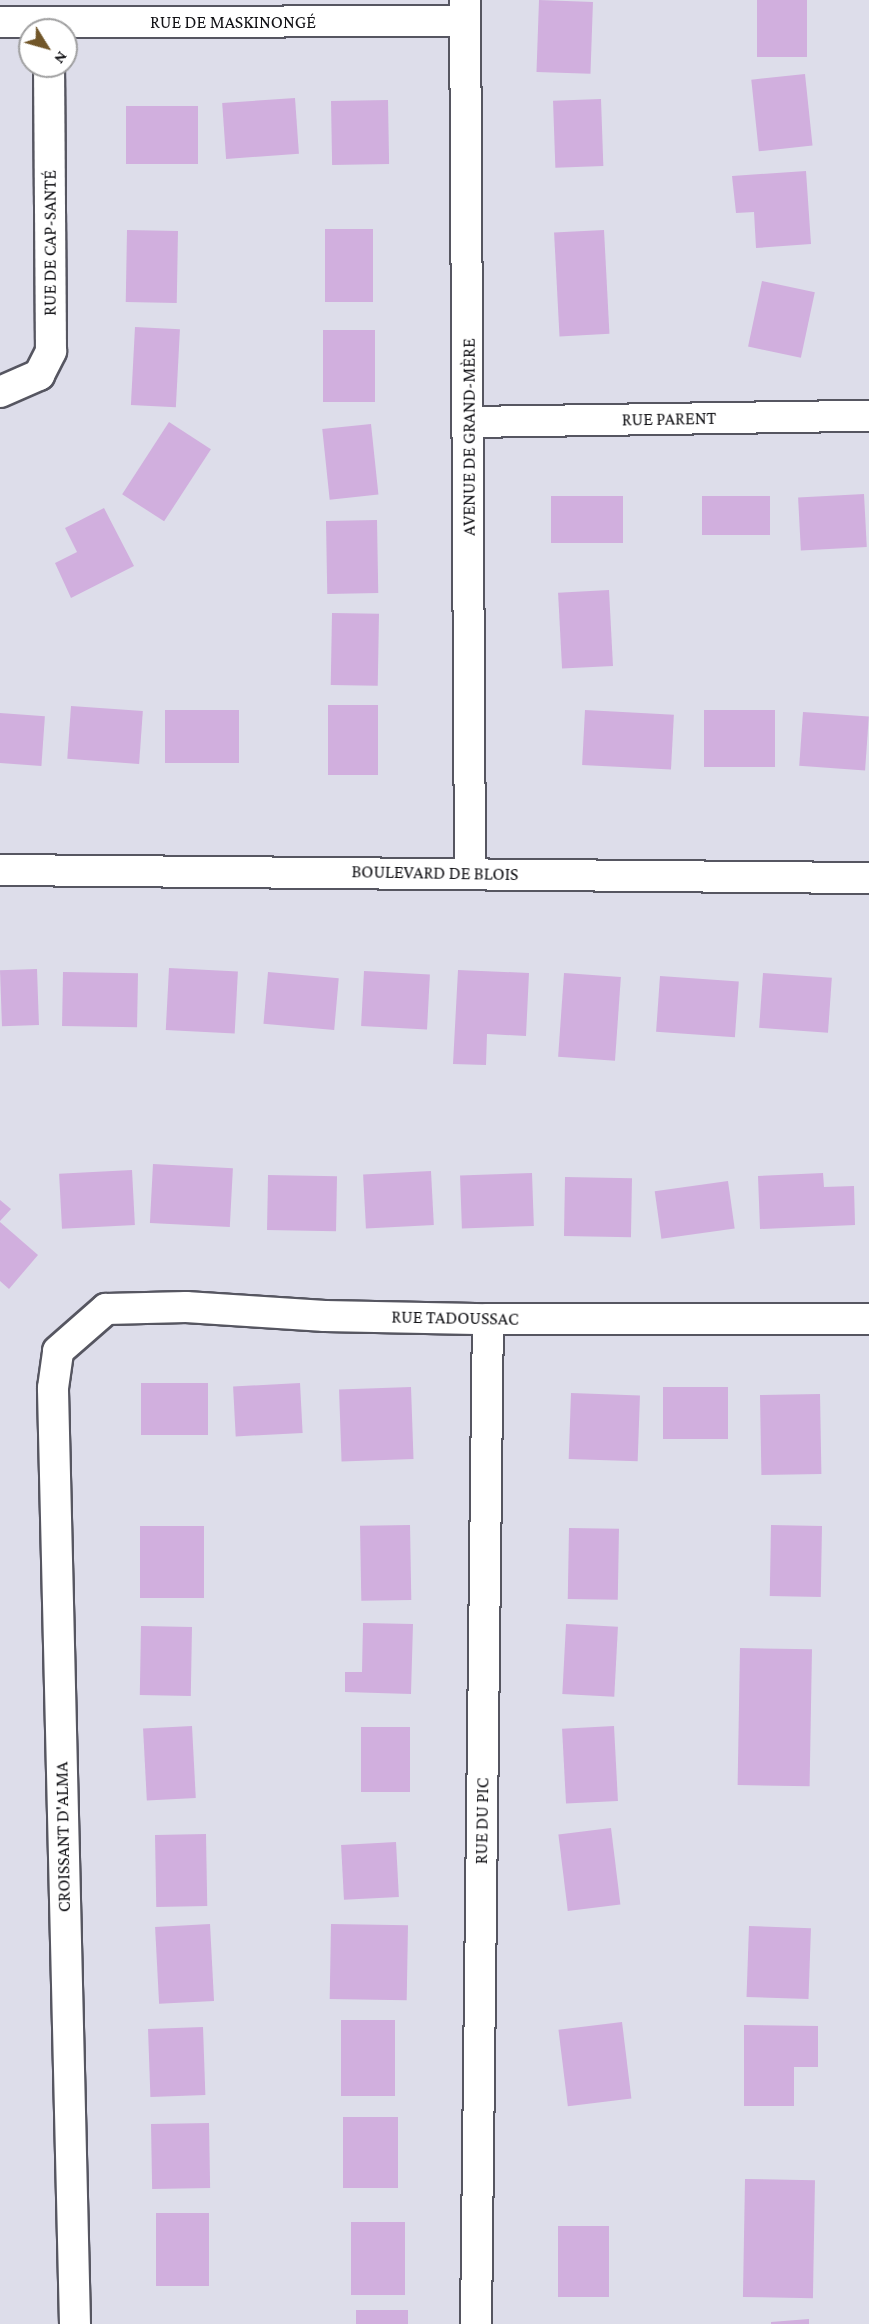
<!DOCTYPE html>
<meta charset="utf-8">
<style>
body{margin:0}
#map{position:relative;width:869px;height:2324px;overflow:hidden;background:#ddddea;font-family:"Crimson Pro",serif}
div>[style]{position:absolute}
.building>*{inset:0;background:#d1afde;transform-origin:0 0}
.roads{filter:drop-shadow(2px 0 #565661) drop-shadow(-2px 0 #565661) drop-shadow(0 2px #565661) drop-shadow(0 -2px #565661)}
.minor>*{height:30px;margin:-15px;padding:0 15px;transform-origin:15px;border-radius:15px;background:#fff}
span{translate:-50% -50%;white-space:nowrap;text-align:center;line-height:1.15;-webkit-text-stroke:6px #fff;paint-order:stroke}
.street-label{font-size:18px;color:#111115}
.north{position:absolute;left:18px;top:18px;width:60px;height:60px;box-sizing:border-box;background:#fff;border:2px solid #a0a0a1;border-radius:50%;rotate:127deg;font-size:16px;font-weight:700;line-height:24px;text-align:center;color:#111115}
.north::after{content:'';display:block;margin:auto;width:21px;height:27px;background:#715629;clip-path:polygon(50% 0,100% 100%,50% 72%,0 100%)}
</style>
<div id="map">
<div class="building">
<i style="left:539px;top:0;width:54px;height:72px;rotate:2deg"></i>
<i style="left:757px;top:0;width:50px;height:57px"></i>
<i style="left:805px;top:74px;width:72px;height:54px;rotate:84deg"></i>
<i style="left:295px;top:98px;width:56px;height:73px;rotate:86deg"></i>
<i style="left:601px;top:99px;width:67px;height:48px;rotate:88deg"></i>
<i style="left:388px;top:100px;width:64px;height:57px;rotate:89deg"></i>
<i style="left:126px;top:106px;width:72px;height:58px"></i>
<i style="clip-path:polygon(806px 171px,811px 244px,756px 248px,754px 212px,736px 213px,732px 176px)"></i>
<i style="left:325px;top:229px;width:48px;height:73px"></i>
<i style="left:127px;top:230px;width:51px;height:72px;rotate:1deg"></i>
<i style="left:604px;top:230px;width:104px;height:50px;rotate:87deg"></i>
<i style="left:762px;top:281px;width:54px;height:67px;rotate:12deg"></i>
<i style="left:135px;top:327px;width:45px;height:78px;rotate:3deg"></i>
<i style="left:323px;top:330px;width:52px;height:72px"></i>
<i style="left:169px;top:422px;width:50px;height:86px;rotate:33deg"></i>
<i style="left:371px;top:424px;width:71px;height:49px;rotate:84deg"></i>
<i style="left:864px;top:494px;width:53px;height:66px;rotate:87deg"></i>
<i style="left:551px;top:496px;width:72px;height:47px"></i>
<i style="left:770px;top:496px;width:39px;height:68px;rotate:90deg"></i>
<i style="clip-path:polygon(104px 508px,134px 566px,71px 598px,55px 563px,77px 552px,65px 528px)"></i>
<i style="left:377px;top:520px;width:73px;height:51px;rotate:89deg"></i>
<i style="left:609px;top:590px;width:76px;height:51px;rotate:87deg"></i>
<i style="left:332px;top:613px;width:47px;height:72px;rotate:1deg"></i>
<i style="left:328px;top:705px;width:50px;height:70px"></i>
<i style="left:71px;top:706px;width:72px;height:53px;rotate:4deg"></i>
<i style="left:165px;top:710px;width:74px;height:53px"></i>
<i style="left:585px;top:710px;width:89px;height:55px;rotate:3deg"></i>
<i style="left:704px;top:710px;width:71px;height:57px"></i>
<i style="left:803px;top:712px;width:66px;height:54px;rotate:4deg"></i>
<i style="left:0;top:713px;width:45px;height:50px;rotate:4deg"></i>
<i style="left:169px;top:968px;width:69px;height:62px;rotate:3deg"></i>
<i style="left:37px;top:969px;width:56px;height:37px;rotate:88deg"></i>
<i style="clip-path:polygon(458px 970px,529px 973px,526px 1036px,487px 1034px,486px 1065px,453px 1064px)"></i>
<i style="left:364px;top:971px;width:66px;height:55px;rotate:3deg"></i>
<i style="left:63px;top:972px;width:75px;height:54px;rotate:1deg"></i>
<i style="left:268px;top:972px;width:71px;height:52px;rotate:5deg"></i>
<i style="left:564px;top:973px;width:57px;height:84px;rotate:4deg"></i>
<i style="left:763px;top:973px;width:69px;height:55px;rotate:4deg"></i>
<i style="left:660px;top:976px;width:79px;height:56px;rotate:4deg"></i>
<i style="left:153px;top:1164px;width:80px;height:59px;rotate:3deg"></i>
<i style="left:132px;top:1170px;width:55px;height:73px;rotate:87deg"></i>
<i style="left:431px;top:1171px;width:54px;height:68px;rotate:87deg"></i>
<i style="left:532px;top:1173px;width:53px;height:72px;rotate:88deg"></i>
<i style="clip-path:polygon(823px 1173px,824px 1187px,854px 1186px,855px 1225px,760px 1229px,758px 1176px)"></i>
<i style="left:268px;top:1175px;width:69px;height:55px;rotate:1deg"></i>
<i style="left:565px;top:1177px;width:67px;height:59px;rotate:1deg"></i>
<i style="left:728px;top:1181px;width:48px;height:74px;rotate:82deg"></i>
<i style="clip-path:polygon(0 1200px,11px 1209px,0 1221px)"></i>
<i style="clip-path:polygon(0 1222px,38px 1255px,9px 1289px,0 1281px)"></i>
<i style="left:208px;top:1383px;width:52px;height:67px;rotate:90deg"></i>
<i style="left:300px;top:1383px;width:50px;height:67px;rotate:87deg"></i>
<i style="left:411px;top:1387px;width:72px;height:72px;rotate:88deg"></i>
<i style="left:663px;top:1387px;width:65px;height:52px"></i>
<i style="left:571px;top:1393px;width:69px;height:66px;rotate:2deg"></i>
<i style="left:820px;top:1394px;width:80px;height:60px;rotate:89deg"></i>
<i style="left:410px;top:1525px;width:75px;height:50px;rotate:89deg"></i>
<i style="left:771px;top:1525px;width:51px;height:71px;rotate:1deg"></i>
<i style="left:140px;top:1526px;width:64px;height:72px"></i>
<i style="left:569px;top:1528px;width:50px;height:71px;rotate:1deg"></i>
<i style="clip-path:polygon(363px 1623px,413px 1624px,411px 1694px,345px 1692px,345px 1672px,362px 1672px)"></i>
<i style="left:566px;top:1624px;width:52px;height:70px;rotate:3deg"></i>
<i style="left:141px;top:1626px;width:51px;height:69px;rotate:1deg"></i>
<i style="left:740px;top:1648px;width:72px;height:137px;rotate:1deg"></i>
<i style="left:192px;top:1726px;width:72px;height:49px;rotate:87deg"></i>
<i style="left:614px;top:1726px;width:75px;height:52px;rotate:87deg"></i>
<i style="left:361px;top:1727px;width:49px;height:65px"></i>
<i style="left:611px;top:1828px;width:77px;height:53px;rotate:83deg"></i>
<i style="left:206px;top:1834px;width:72px;height:51px;rotate:89deg"></i>
<i style="left:396px;top:1842px;width:55px;height:55px;rotate:87deg"></i>
<i style="left:210px;top:1924px;width:77px;height:55px;rotate:87deg"></i>
<i style="left:331px;top:1924px;width:77px;height:75px;rotate:1deg"></i>
<i style="left:749px;top:1926px;width:62px;height:71px;rotate:2deg"></i>
<i style="left:341px;top:2020px;width:54px;height:76px"></i>
<i style="left:622px;top:2022px;width:77px;height:64px;rotate:83deg"></i>
<i style="clip-path:polygon(744px 2025px,818px 2026px,818px 2067px,794px 2067px,794px 2106px,744px 2106px)"></i>
<i style="left:203px;top:2027px;width:68px;height:55px;rotate:88deg"></i>
<i style="left:343px;top:2117px;width:55px;height:71px"></i>
<i style="left:209px;top:2123px;width:65px;height:58px;rotate:89deg"></i>
<i style="left:745px;top:2179px;width:70px;height:118px;rotate:1deg"></i>
<i style="left:156px;top:2213px;width:53px;height:73px"></i>
<i style="left:351px;top:2222px;width:54px;height:73px"></i>
<i style="left:609px;top:2226px;width:71px;height:51px;rotate:90deg"></i>
<i style="left:356px;top:2310px;width:52px;height:14px"></i>
<i style="clip-path:polygon(809px 2319px,809px 2324px,771px 2324px,771px 2322px)"></i>
</div>
<div class="roads">
<div class="minor">
<i style="left:465px;top:0;width:873px;rotate:89.67deg"></i>
<i style="left:0;top:22px;width:465px;rotate:-0.1deg"></i>
<i style="left:0;top:392px;width:43px;rotate:-23.6deg"></i>
<i style="left:39px;top:375px;width:27px;rotate:-63deg"></i>
<i style="left:51px;top:351px;width:285px;rotate:-90.4deg"></i>
<i style="left:470px;top:422px;width:399px;rotate:-0.9deg"></i>
<i style="left:0;top:870px;width:869px;rotate:0.53deg"></i>
<i style="left:75px;top:2324px;width:936px;rotate:-91.35deg"></i>
<i style="left:53px;top:1388px;width:37px;rotate:-82deg"></i>
<i style="left:58px;top:1351px;width:64px;rotate:-41.2deg"></i>
<i style="left:106px;top:1309px;width:80px;rotate:-1.4deg"></i>
<i style="left:186px;top:1307px;width:139px;rotate:3.7deg"></i>
<i style="left:325px;top:1316px;width:163px;rotate:1.1deg"></i>
<i style="left:488px;top:1319px;width:381px"></i>
<i style="left:476px;top:2324px;width:1005px;rotate:-89.32deg"></i>
</div>
</div>
<div class="street-label">
<span style="left:233px;top:22px">RUE DE MASKINONGÉ</span>
<span style="left:50px;top:243px;rotate:-90deg">RUE DE CAP-SANTÉ</span>
<span style="left:669px;top:419px;rotate:-1deg">RUE PARENT</span>
<span style="left:469px;top:437px;rotate:-90deg">AVENUE DE GRAND-MÈRE</span>
<span style="left:435px;top:873px;rotate:1deg">BOULEVARD DE BLOIS</span>
<span style="left:455px;top:1318px;rotate:1deg">RUE TADOUSSAC</span>
<span style="left:482px;top:1821px;rotate:-89deg">RUE DU PIC</span>
<span style="left:63px;top:1837px;rotate:-91deg">CROISSANT D'ALMA</span>
</div>
<div class="north">N</div>
</div>
